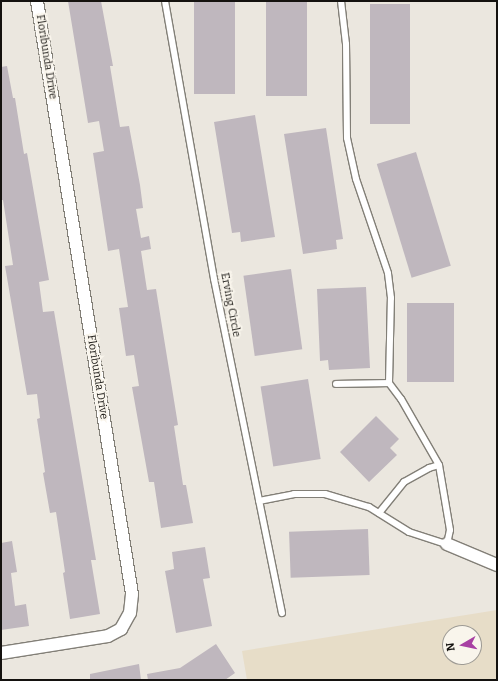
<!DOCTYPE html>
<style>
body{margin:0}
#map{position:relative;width:498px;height:681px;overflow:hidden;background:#ebe7df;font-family:Bitter,serif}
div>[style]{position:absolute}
.commercial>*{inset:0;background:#e7ddc8}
.building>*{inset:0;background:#bfb7be;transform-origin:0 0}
.roads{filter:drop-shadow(1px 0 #827f77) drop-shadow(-1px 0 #827f77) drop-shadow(0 1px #827f77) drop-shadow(0 -1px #827f77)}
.lane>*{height:6px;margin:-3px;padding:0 3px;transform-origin:3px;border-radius:3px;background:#fff}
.street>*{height:12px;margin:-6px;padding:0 6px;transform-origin:6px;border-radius:6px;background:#fff}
span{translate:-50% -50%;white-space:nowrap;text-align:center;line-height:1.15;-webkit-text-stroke:3.5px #f9f5ec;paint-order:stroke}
.street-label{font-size:11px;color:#14120f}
.frame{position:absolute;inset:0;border:2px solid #14120f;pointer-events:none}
.north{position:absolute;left:442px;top:625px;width:40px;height:40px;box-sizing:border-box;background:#f9f5ec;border:1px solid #9d9a94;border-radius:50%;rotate:261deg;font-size:11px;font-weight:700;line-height:16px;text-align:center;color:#14120f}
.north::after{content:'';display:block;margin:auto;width:14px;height:18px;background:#a840a3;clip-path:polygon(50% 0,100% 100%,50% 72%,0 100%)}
</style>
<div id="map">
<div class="commercial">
<i style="clip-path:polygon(evenodd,497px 610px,497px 680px,247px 680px,242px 651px,497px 610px,450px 633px,474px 633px,474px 657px,450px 657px,450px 633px)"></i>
</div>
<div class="building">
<i style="clip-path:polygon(68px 1px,101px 1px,113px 66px,110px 66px,120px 127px,129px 126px,140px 185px,143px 208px,136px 209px,141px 238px,149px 236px,151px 249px,141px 251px,147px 290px,156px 289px,178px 425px,174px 426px,183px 485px,186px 485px,193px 523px,161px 528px,154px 482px,149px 482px,132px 387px,139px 386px,134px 355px,126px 356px,119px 308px,128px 307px,119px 249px,108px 251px,93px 153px,104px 151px,99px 121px,88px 123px)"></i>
<i style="left:194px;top:1px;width:41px;height:93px"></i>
<i style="left:266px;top:1px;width:41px;height:95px"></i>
<i style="left:370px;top:4px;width:40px;height:120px"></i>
<i style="clip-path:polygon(7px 66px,13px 98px,15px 98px,24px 154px,27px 153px,49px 280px,39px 282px,43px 312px,54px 311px,96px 560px,91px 560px,100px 614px,70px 619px,63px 573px,65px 572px,56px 512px,50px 513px,43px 473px,45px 472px,37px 419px,40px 418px,37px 394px,27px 395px,5px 266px,13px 265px,3px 200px,1px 200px,1px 67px)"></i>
<i style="clip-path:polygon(255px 115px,275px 237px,241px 242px,240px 232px,232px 233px,214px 122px)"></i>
<i style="clip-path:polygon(326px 128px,343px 239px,336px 240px,337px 249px,303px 254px,284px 134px)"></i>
<i style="left:416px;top:152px;width:119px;height:41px;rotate:73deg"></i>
<i style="left:291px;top:269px;width:81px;height:48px;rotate:82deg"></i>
<i style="clip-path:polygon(366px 287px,370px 368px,329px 370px,328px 360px,320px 361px,317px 289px)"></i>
<i style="left:407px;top:303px;width:47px;height:79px"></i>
<i style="left:308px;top:379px;width:81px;height:48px;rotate:81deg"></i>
<i style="clip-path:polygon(376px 416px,399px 439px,390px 448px,397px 455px,369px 482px,340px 452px)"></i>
<i style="left:368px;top:529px;width:46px;height:79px;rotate:88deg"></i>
<i style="clip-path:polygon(12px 541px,17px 572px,11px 573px,15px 606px,26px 604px,29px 626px,1px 630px,1px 543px)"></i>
<i style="clip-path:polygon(205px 547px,210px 578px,203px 579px,212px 626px,176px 633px,165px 571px,174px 569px,172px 552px)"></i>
<i style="clip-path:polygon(216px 644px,235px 673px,225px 680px,148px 680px,147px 674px,180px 668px)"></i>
<i style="clip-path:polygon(139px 664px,141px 680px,90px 680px,90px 674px)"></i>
</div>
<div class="roads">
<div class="lane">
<i style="left:165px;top:1px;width:282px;rotate:80deg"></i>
<i style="left:214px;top:279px;width:341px;rotate:78.5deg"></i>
<i style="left:336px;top:384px;width:53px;rotate:-1.1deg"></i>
<i style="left:259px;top:501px;width:36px;rotate:-11deg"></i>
<i style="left:294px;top:494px;width:31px"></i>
<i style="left:325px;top:494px;width:46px;rotate:16.5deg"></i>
<i style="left:369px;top:507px;width:47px;rotate:32deg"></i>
<i style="left:409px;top:532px;width:40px;rotate:18deg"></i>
<i style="left:447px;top:544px;width:14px;rotate:-78deg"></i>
<i style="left:450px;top:530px;width:66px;rotate:-99.6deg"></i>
<i style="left:439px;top:465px;width:76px;rotate:-119.9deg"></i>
<i style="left:401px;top:399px;width:20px;rotate:-127deg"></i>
<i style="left:389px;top:383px;width:85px;rotate:-88.7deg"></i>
<i style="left:391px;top:298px;width:25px;rotate:-97deg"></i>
<i style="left:388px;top:273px;width:99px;rotate:-108.8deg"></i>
<i style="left:356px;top:179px;width:42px;rotate:-102.4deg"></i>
<i style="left:347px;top:138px;width:94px;rotate:-90.6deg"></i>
<i style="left:346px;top:44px;width:43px;rotate:-96.6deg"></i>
<i style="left:379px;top:513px;width:40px;rotate:-51deg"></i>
<i style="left:404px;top:482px;width:29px;rotate:-29deg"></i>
<i style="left:429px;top:468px;width:10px;rotate:-17deg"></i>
</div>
<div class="street">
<i style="left:447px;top:544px;width:54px;rotate:22.8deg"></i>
<i style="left:1px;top:653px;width:108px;rotate:-9deg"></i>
<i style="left:108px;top:636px;width:15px;rotate:-28deg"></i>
<i style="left:121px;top:629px;width:18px;rotate:-61deg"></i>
<i style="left:130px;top:613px;width:19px;rotate:-84deg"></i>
<i style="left:132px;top:594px;width:601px;rotate:-99.1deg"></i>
</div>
</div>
<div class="street-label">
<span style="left:46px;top:57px;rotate:81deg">Floribunda Drive</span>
<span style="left:230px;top:305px;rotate:79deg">Erving Circle</span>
<span style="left:97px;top:377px;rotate:81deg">Floribunda Drive</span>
</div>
<div class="frame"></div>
<div class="north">N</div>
</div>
